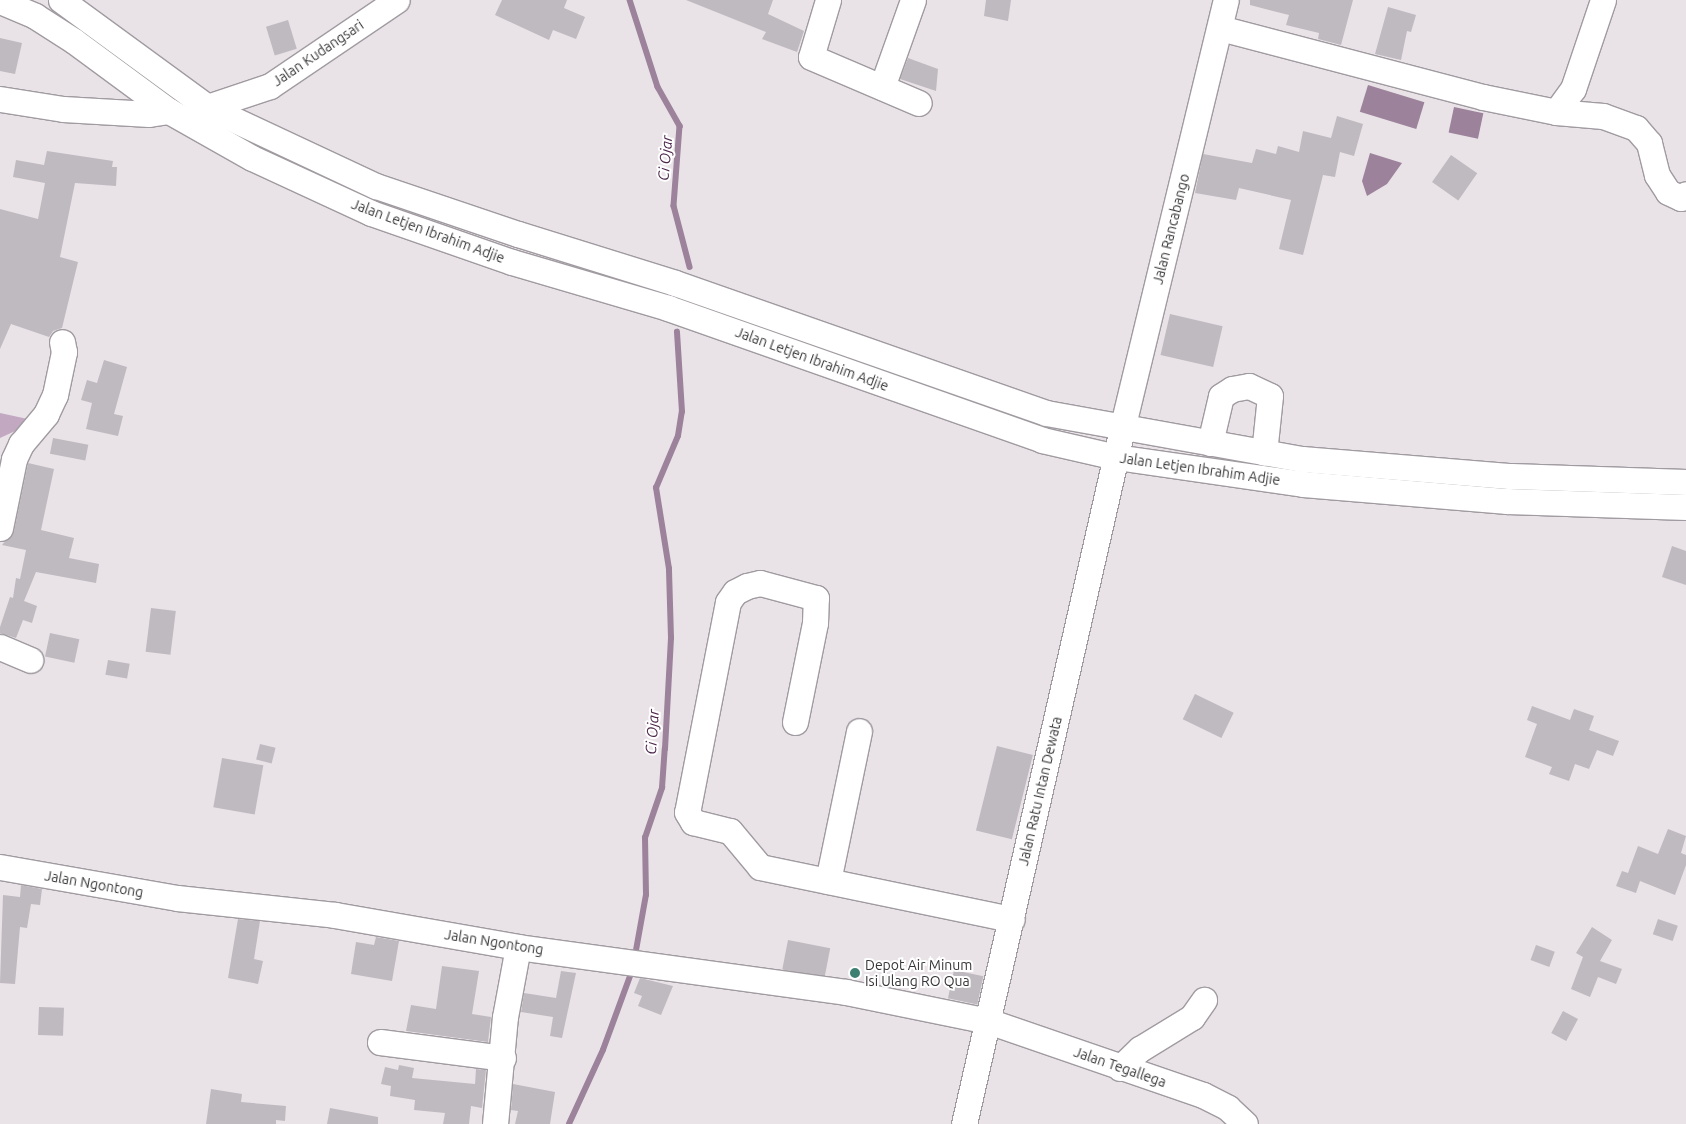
<!DOCTYPE html>
<style>
body{margin:0}
#map{position:relative;width:1686px;height:1124px;overflow:hidden;background:#e9e3e8;font-family:Ubuntu,sans-serif}
div>[style]{position:absolute}
.forest>*{inset:0;background:#c3a8c2}
.water>*{inset:0;background:#9c829b;transform-origin:0 0}
.stream>*{height:5.5px;margin:-2.75px;padding:0 2.75px;transform-origin:2.75px;border-radius:2.75px;background:#9c829b}
.building>*{inset:0;background:#bfbabf;transform-origin:0 0}
.roads{filter:drop-shadow(1px 0 #a09ba0) drop-shadow(-1px 0 #a09ba0) drop-shadow(0 1px #a09ba0) drop-shadow(0 -1px #a09ba0)}
.minor>*{height:25px;margin:-12.5px;padding:0 12.5px;transform-origin:12.5px;border-radius:12.5px;background:#fff}
.dots>*{width:14px;height:14px;translate:-50% -50%;box-sizing:border-box;border:2px solid #fff;border-radius:50%}
span{translate:-50% -50%;white-space:nowrap;text-align:center;line-height:1.15;-webkit-text-stroke:4px #fff;paint-order:stroke}
.street-label{font-size:14px;color:#373537}
.poi-label{font-size:14px;color:#373537}
.left{translate:0 -50%;text-align:left}
.water-label{font-size:15px;color:#4c274b;font-style:italic}
</style>
<div id="map">
<div class="forest">
<i style="clip-path:polygon(0 413px,37px 421px,0 438px)"></i>
</div>
<div class="water">
<i style="left:1368px;top:85px;width:59px;height:28px;rotate:17deg"></i>
<i style="left:1454px;top:107px;width:30px;height:26px;rotate:12deg"></i>
<i style="clip-path:polygon(1370px 153px,1402px 163px,1387px 184px,1367px 196px,1362px 181px)"></i>
</div>
<div class="stream">
<i style="left:630px;top:0;width:91px;rotate:72.2deg"></i>
<i style="left:658px;top:87px;width:45px;rotate:60.6deg"></i>
<i style="left:680px;top:126px;width:80px;rotate:94.3deg"></i>
<i style="left:674px;top:206px;width:63px;rotate:75.3deg"></i>
<i style="left:635px;top:956px;width:62px;rotate:-79.8deg"></i>
<i style="left:646px;top:895px;width:57px;rotate:-91deg"></i>
<i style="left:645px;top:838px;width:53px;rotate:-71.2deg"></i>
<i style="left:662px;top:788px;width:39px;rotate:-86deg"></i>
<i style="left:665px;top:749px;width:111px;rotate:-86.9deg"></i>
<i style="left:671px;top:638px;width:69px;rotate:-91.7deg"></i>
<i style="left:669px;top:569px;width:82px;rotate:-99.1deg"></i>
<i style="left:656px;top:488px;width:56px;rotate:-67.1deg"></i>
<i style="left:678px;top:436px;width:24px;rotate:-81deg"></i>
<i style="left:682px;top:412px;width:80px;rotate:-93.6deg"></i>
<i style="left:569px;top:1124px;width:81px;rotate:-65.3deg"></i>
<i style="left:603px;top:1050px;width:87px;rotate:-69.9deg"></i>
</div>
<div class="building">
<i style="clip-path:polygon(502px 0,567px 0,564px 8px,585px 17px,576px 39px,553px 30px,549px 40px,495px 15px)"></i>
<i style="clip-path:polygon(686px 0,773px 0,768px 14px,804px 31px,797px 52px,762px 39px,766px 32px)"></i>
<i style="clip-path:polygon(986px 0,1011px 0,1008px 21px,984px 16px)"></i>
<i style="clip-path:polygon(1250px 0,1353px 0,1341px 45px,1318px 39px,1319px 33px,1286px 25px,1289px 15px,1250px 5px)"></i>
<i style="clip-path:polygon(1388px 7px,1416px 15px,1411px 32px,1407px 31px,1401px 60px,1375px 54px)"></i>
<i style="left:288px;top:20px;width:30px;height:23px;rotate:73deg"></i>
<i style="clip-path:polygon(0 38px,22px 43px,15px 74px,0 71px)"></i>
<i style="clip-path:polygon(908px 58px,938px 69px,936px 91px,900px 79px)"></i>
<i style="clip-path:polygon(1337px 116px,1363px 124px,1354px 156px,1340px 152px,1335px 177px,1323px 175px,1303px 255px,1279px 249px,1291px 200px,1239px 188px,1236px 200px,1195px 193px,1203px 154px,1252px 163px,1256px 149px,1276px 154px,1278px 146px,1299px 152px,1303px 131px,1331px 138px)"></i>
<i style="clip-path:polygon(47px 151px,113px 161px,112px 167px,117px 167px,116px 186px,75px 183px,60px 257px,78px 262px,62px 328px,53px 331px,49px 337px,11px 324px,0 349px,0 209px,38px 219px,45px 183px,13px 177px,16px 160px,44px 165px)"></i>
<i style="left:1451px;top:155px;width:32px;height:33px;rotate:35deg"></i>
<i style="left:1170px;top:314px;width:54px;height:42px;rotate:13deg"></i>
<i style="clip-path:polygon(104px 360px,127px 367px,114px 414px,123px 416px,118px 436px,86px 429px,92px 403px,81px 400px,87px 380px,97px 383px)"></i>
<i style="left:53px;top:438px;width:36px;height:16px;rotate:11deg"></i>
<i style="clip-path:polygon(28px 463px,54px 469px,41px 530px,74px 538px,69px 558px,99px 564px,96px 583px,36px 572px,24px 601px,37px 606px,32px 623px,23px 620px,16px 638px,0 633px,0 627px,10px 597px,13px 598px,16px 578px,20px 579px,26px 550px,2px 545px,14px 531px)"></i>
<i style="clip-path:polygon(1672px 546px,1686px 551px,1686px 585px,1662px 577px)"></i>
<i style="left:151px;top:608px;width:25px;height:44px;rotate:7deg"></i>
<i style="left:50px;top:633px;width:30px;height:24px;rotate:12deg"></i>
<i style="left:108px;top:660px;width:22px;height:15px;rotate:10deg"></i>
<i style="left:1195px;top:694px;width:43px;height:28px;rotate:26deg"></i>
<i style="clip-path:polygon(1532px 706px,1570px 720px,1574px 709px,1594px 716px,1589px 730px,1619px 741px,1613px 756px,1597px 750px,1589px 769px,1575px 764px,1569px 781px,1549px 774px,1552px 767px,1525px 757px,1537px 724px,1527px 720px)"></i>
<i style="left:260px;top:744px;width:16px;height:16px;rotate:14deg"></i>
<i style="left:997px;top:746px;width:37px;height:87px;rotate:14deg"></i>
<i style="left:222px;top:758px;width:42px;height:50px;rotate:10deg"></i>
<i style="clip-path:polygon(1668px 829px,1686px 836px,1681px 853px,1686px 855px,1686px 865px,1675px 895px,1640px 881px,1636px 893px,1616px 886px,1622px 871px,1628px 873px,1638px 846px,1658px 854px)"></i>
<i style="clip-path:polygon(21px 885px,42px 889px,40px 905px,31px 904px,27px 928px,20px 927px,15px 984px,0 983px,3px 895px,20px 897px)"></i>
<i style="clip-path:polygon(238px 919px,260px 921px,254px 959px,263px 961px,258px 984px,228px 978px)"></i>
<i style="left:1658px;top:919px;width:21px;height:16px;rotate:19deg"></i>
<i style="clip-path:polygon(1592px 927px,1612px 940px,1600px 961px,1622px 969px,1616px 984px,1598px 977px,1590px 997px,1571px 989px,1583px 957px,1576px 953px)"></i>
<i style="clip-path:polygon(376px 937px,399px 941px,392px 981px,351px 974px,356px 942px,374px 945px)"></i>
<i style="left:788px;top:940px;width:43px;height:30px;rotate:11deg"></i>
<i style="left:1536px;top:945px;width:20px;height:16px;rotate:20deg"></i>
<i style="clip-path:polygon(442px 966px,479px 971px,472px 1014px,491px 1017px,488px 1042px,406px 1031px,411px 1005px,436px 1009px)"></i>
<i style="left:954px;top:970px;width:30px;height:29px;rotate:12deg"></i>
<i style="clip-path:polygon(561px 971px,576px 973px,562px 1038px,550px 1036px,553px 1017px,521px 1012px,524px 993px,556px 998px)"></i>
<i style="clip-path:polygon(640px 978px,673px 986px,661px 1015px,638px 1006px,642px 996px,634px 993px)"></i>
<i style="left:39px;top:1007px;width:25px;height:28px;rotate:2deg"></i>
<i style="left:1563px;top:1011px;width:17px;height:25px;rotate:28deg"></i>
<i style="clip-path:polygon(399px 1065px,414px 1068px,412px 1078px,475px 1084px,476px 1069px,486px 1070px,482px 1108px,471px 1106px,469px 1124px,443px 1124px,445px 1113px,414px 1110px,415px 1100px,390px 1096px,391px 1086px,381px 1084px,385px 1067px,398px 1070px)"></i>
<i style="clip-path:polygon(513px 1084px,555px 1092px,550px 1124px,515px 1124px,518px 1111px,511px 1110px)"></i>
<i style="clip-path:polygon(211px 1089px,242px 1094px,241px 1102px,286px 1106px,285px 1121px,276px 1120px,276px 1124px,206px 1124px)"></i>
<i style="clip-path:polygon(330px 1108px,378px 1117px,378px 1124px,327px 1124px)"></i>
</div>
<div class="roads">
<div class="minor">
<i style="left:61px;top:0;width:181px;rotate:36.2deg"></i>
<i style="left:207px;top:107px;width:187px;rotate:25.1deg"></i>
<i style="left:376px;top:186px;width:150px;rotate:18.7deg"></i>
<i style="left:518px;top:234px;width:164px;rotate:17.3deg"></i>
<i style="left:675px;top:283px;width:393px;rotate:19.3deg"></i>
<i style="left:1046px;top:413px;width:260px;rotate:10.2deg"></i>
<i style="left:1302px;top:459px;width:210px;rotate:4.7deg"></i>
<i style="left:1511px;top:476px;width:175px;rotate:2deg"></i>
<i style="left:828px;top:0;width:59px;rotate:106.6deg"></i>
<i style="left:811px;top:57px;width:117px;rotate:23.1deg"></i>
<i style="left:0;top:1px;width:38px;rotate:23deg"></i>
<i style="left:35px;top:16px;width:46px;rotate:32.7deg"></i>
<i style="left:74px;top:41px;width:118px;rotate:36.4deg"></i>
<i style="left:169px;top:111px;width:95px;rotate:29.5deg"></i>
<i style="left:252px;top:158px;width:131px;rotate:24.8deg"></i>
<i style="left:371px;top:213px;width:149px;rotate:19.2deg"></i>
<i style="left:512px;top:262px;width:163px;rotate:16.4deg"></i>
<i style="left:668px;top:308px;width:397px;rotate:19.4deg"></i>
<i style="left:1042px;top:440px;width:76px;rotate:12.9deg"></i>
<i style="left:1116px;top:457px;width:189px;rotate:8.2deg"></i>
<i style="left:1303px;top:484px;width:205px;rotate:4.8deg"></i>
<i style="left:1507px;top:501px;width:179px;rotate:1.9deg"></i>
<i style="left:1220px;top:28px;width:272px;rotate:14.7deg"></i>
<i style="left:1483px;top:97px;width:75px;rotate:11.6deg"></i>
<i style="left:1556px;top:112px;width:29px;rotate:-54deg"></i>
<i style="left:1573px;top:89px;width:94px;rotate:-71.4deg"></i>
<i style="left:882px;top:87px;width:92px;rotate:-70.4deg"></i>
<i style="left:0;top:99px;width:64px;rotate:9deg"></i>
<i style="left:63px;top:109px;width:86px;rotate:3.3deg"></i>
<i style="left:149px;top:114px;width:20px;rotate:-9deg"></i>
<i style="left:207px;top:107px;width:66px;rotate:-18.4deg"></i>
<i style="left:270px;top:86px;width:153px;rotate:-34.1deg"></i>
<i style="left:1556px;top:112px;width:47px;rotate:4.9deg"></i>
<i style="left:1603px;top:116px;width:35px;rotate:20deg"></i>
<i style="left:1636px;top:128px;width:20px;rotate:49deg"></i>
<i style="left:1649px;top:143px;width:33px;rotate:76deg"></i>
<i style="left:1657px;top:175px;width:20px;rotate:57deg"></i>
<i style="left:1668px;top:192px;width:14px;rotate:25deg"></i>
<i style="left:1681px;top:198px;width:6px;rotate:-39deg"></i>
<i style="left:1210px;top:443px;width:48px;rotate:-76.8deg"></i>
<i style="left:1221px;top:396px;width:13px;rotate:-32deg"></i>
<i style="left:1232px;top:389px;width:17px;rotate:-10deg"></i>
<i style="left:1249px;top:386px;width:23px;rotate:25deg"></i>
<i style="left:1270px;top:396px;width:57px;rotate:96deg"></i>
<i style="left:0;top:528px;width:70px;rotate:-78.5deg"></i>
<i style="left:14px;top:459px;width:17px;rotate:-65deg"></i>
<i style="left:21px;top:444px;width:39px;rotate:-50deg"></i>
<i style="left:46px;top:414px;width:21px;rotate:-65deg"></i>
<i style="left:55px;top:395px;width:44px;rotate:-78.2deg"></i>
<i style="left:64px;top:352px;width:10px;rotate:-101deg"></i>
<i style="left:0;top:647px;width:33px;rotate:23deg"></i>
<i style="left:795px;top:722px;width:101px;rotate:-78.6deg"></i>
<i style="left:815px;top:623px;width:25px;rotate:-88deg"></i>
<i style="left:816px;top:598px;width:58px;rotate:-165deg"></i>
<i style="left:760px;top:583px;width:13px;rotate:167deg"></i>
<i style="left:747px;top:586px;width:13px;rotate:153deg"></i>
<i style="left:735px;top:592px;width:12px;rotate:125deg"></i>
<i style="left:728px;top:602px;width:214px;rotate:101deg"></i>
<i style="left:687px;top:812px;width:12px;rotate:59deg"></i>
<i style="left:693px;top:822px;width:38px;rotate:14deg"></i>
<i style="left:730px;top:831px;width:47px;rotate:50.2deg"></i>
<i style="left:760px;top:867px;width:257px;rotate:11.7deg"></i>
<i style="left:0;top:867px;width:180px;rotate:9.9deg"></i>
<i style="left:177px;top:898px;width:159px;rotate:6.1deg"></i>
<i style="left:335px;top:915px;width:186px;rotate:9.9deg"></i>
<i style="left:518px;top:947px;width:331px;rotate:7.8deg"></i>
<i style="left:846px;top:992px;width:145px;rotate:11.5deg"></i>
<i style="left:988px;top:1021px;width:227px;rotate:19deg"></i>
<i style="left:1203px;top:1095px;width:28px;rotate:27deg"></i>
<i style="left:1228px;top:1108px;width:23px;rotate:43deg"></i>
<i style="left:828px;top:881px;width:153px;rotate:-78.3deg"></i>
<i style="left:380px;top:1042px;width:124px;rotate:7.4deg"></i>
<i style="left:1120px;top:1068px;width:28px;rotate:-44deg"></i>
<i style="left:1140px;top:1049px;width:61px;rotate:-31.6deg"></i>
<i style="left:1192px;top:1017px;width:21px;rotate:-55deg"></i>
<i style="left:495px;top:1124px;width:107px;rotate:-84.7deg"></i>
<i style="left:505px;top:1017px;width:71px;rotate:-79.5deg"></i>
<i style="left:964px;top:1124px;width:713px;rotate:-77.19deg"></i>
<i style="left:1122px;top:429px;width:441px;rotate:-76.4deg"></i>
</div>
</div>
<div class="dots">
<i style="left:855px;top:973px;background:#3d8072"></i>
</div>
<div class="street-label">
<span style="left:318px;top:53px;rotate:-34deg">Jalan Kudangsari</span>
<span style="left:1171px;top:229px;rotate:-76deg">Jalan Rancabango</span>
<span style="left:428px;top:231px;rotate:20deg">Jalan Letjen Ibrahim Adjie</span>
<span style="left:812px;top:359px;rotate:20deg">Jalan Letjen Ibrahim Adjie</span>
<span style="left:1200px;top:469px;rotate:8deg">Jalan Letjen Ibrahim Adjie</span>
<span style="left:1040px;top:791px;rotate:-77deg">Jalan Ratu Intan Dewata</span>
<span style="left:94px;top:884px;rotate:10deg">Jalan Ngontong</span>
<span style="left:494px;top:942px;rotate:9deg">Jalan Ngontong</span>
<span style="left:1120px;top:1067px;rotate:19deg">Jalan Tegallega</span>
</div>
<div class="poi-label">
<span class="left" style="left:865px;top:973px">Depot Air Minum<br>Isi Ulang RO Qua</span>
</div>
<div class="water-label">
<span style="left:665px;top:158px;rotate:-85deg">Ci Ojar</span>
<span style="left:652px;top:732px;rotate:-86deg">Ci Ojar</span>
</div>
</div>
